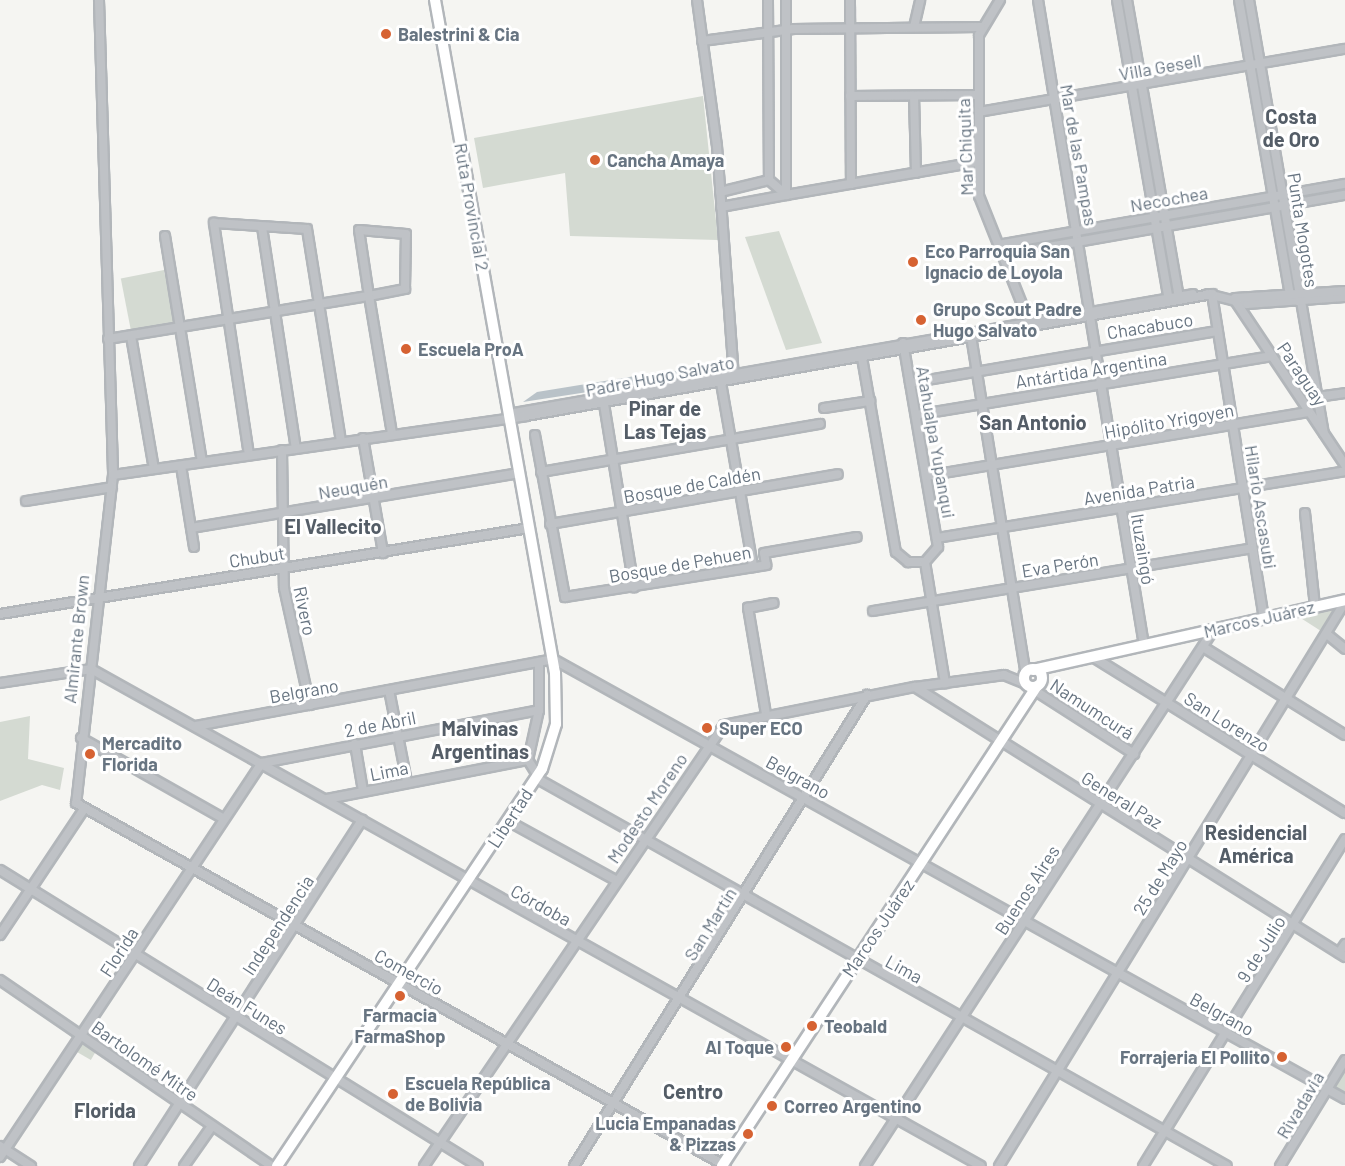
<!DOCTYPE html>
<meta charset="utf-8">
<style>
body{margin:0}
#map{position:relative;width:1345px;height:1166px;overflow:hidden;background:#f5f5f2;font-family:Barlow,sans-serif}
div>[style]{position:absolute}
.green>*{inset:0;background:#d4dad2;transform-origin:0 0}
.water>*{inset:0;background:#b9c2c8}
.roads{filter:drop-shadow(2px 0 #b2b6ba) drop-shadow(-2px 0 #b2b6ba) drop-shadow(0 2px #b2b6ba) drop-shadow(0 -2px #b2b6ba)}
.street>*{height:8px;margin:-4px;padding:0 4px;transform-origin:4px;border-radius:4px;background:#bfc2c6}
.secondary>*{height:10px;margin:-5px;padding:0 5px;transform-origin:5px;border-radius:5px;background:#fff}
.secondary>.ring{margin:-5px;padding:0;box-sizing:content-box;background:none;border:10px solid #fff;border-radius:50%}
.dots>*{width:16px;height:16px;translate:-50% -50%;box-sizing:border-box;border:3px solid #fff;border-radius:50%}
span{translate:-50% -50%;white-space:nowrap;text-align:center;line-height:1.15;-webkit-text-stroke:6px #fff;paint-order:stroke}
.poi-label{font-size:18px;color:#677481;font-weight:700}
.left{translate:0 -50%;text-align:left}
.right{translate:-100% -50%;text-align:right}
.street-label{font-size:18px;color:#677481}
.neighbourhood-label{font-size:20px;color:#545d67;font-weight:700}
</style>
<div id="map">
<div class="green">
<i style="clip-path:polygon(703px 96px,718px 240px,570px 236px,565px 173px,483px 188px,474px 138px)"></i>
<i style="clip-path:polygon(779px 231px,822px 343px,786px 350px,745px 237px)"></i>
<i style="left:164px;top:270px;width:53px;height:44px;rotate:79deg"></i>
<i style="clip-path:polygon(1336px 607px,1324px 633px,1296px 615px)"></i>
<i style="clip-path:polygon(30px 716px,28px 759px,64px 768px,60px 790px,42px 785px,0 801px,0 722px)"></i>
<i style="left:84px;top:1040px;width:16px;height:14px;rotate:30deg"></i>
<i style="clip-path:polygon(1345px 1067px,1345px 1095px,1335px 1087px)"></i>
</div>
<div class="water">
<i style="clip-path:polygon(672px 370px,691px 376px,523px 402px,537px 392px)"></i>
</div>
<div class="roads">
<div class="street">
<i style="left:99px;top:0;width:475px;rotate:88.3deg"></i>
<i style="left:113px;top:475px;width:330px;rotate:96.4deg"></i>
<i style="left:76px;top:803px;width:744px;rotate:29.18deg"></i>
<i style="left:697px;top:0;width:147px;rotate:82.2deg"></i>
<i style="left:717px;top:146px;width:231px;rotate:85.8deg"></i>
<i style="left:768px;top:0;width:180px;rotate:89.7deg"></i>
<i style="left:850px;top:0;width:184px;rotate:89.7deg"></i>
<i style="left:1000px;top:0;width:41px;rotate:121deg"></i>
<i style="left:979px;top:35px;width:161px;rotate:90deg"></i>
<i style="left:979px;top:196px;width:138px;rotate:68.3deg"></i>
<i style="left:1038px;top:0;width:654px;rotate:80.67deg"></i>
<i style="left:1117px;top:0;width:304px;rotate:80.2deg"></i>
<i style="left:1127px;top:0;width:303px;rotate:80.1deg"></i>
<i style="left:1239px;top:0;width:300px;rotate:80.2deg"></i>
<i style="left:1290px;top:296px;width:9px;rotate:32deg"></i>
<i style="left:1249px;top:0;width:439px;rotate:80.2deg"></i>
<i style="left:914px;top:27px;width:28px;rotate:-77deg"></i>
<i style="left:702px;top:41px;width:92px;rotate:-7.5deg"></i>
<i style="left:793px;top:29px;width:188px;rotate:-0.6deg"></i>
<i style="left:850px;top:96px;width:129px;rotate:-0.4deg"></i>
<i style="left:914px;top:96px;width:77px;rotate:88.5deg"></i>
<i style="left:979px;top:112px;width:371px;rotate:-9.8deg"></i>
<i style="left:720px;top:192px;width:50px;rotate:-13.8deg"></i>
<i style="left:769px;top:180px;width:23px;rotate:41deg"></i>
<i style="left:786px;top:195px;width:195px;rotate:-9.8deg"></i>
<i style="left:721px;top:207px;width:66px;rotate:-10.5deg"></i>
<i style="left:786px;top:195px;width:195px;rotate:-90deg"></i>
<i style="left:262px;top:227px;width:224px;rotate:81.3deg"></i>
<i style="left:165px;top:236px;width:229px;rotate:80.7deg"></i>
<i style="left:998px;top:245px;width:352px;rotate:-10deg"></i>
<i style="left:1003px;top:255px;width:347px;rotate:-10deg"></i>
<i style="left:1208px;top:294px;width:40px;rotate:14.4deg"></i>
<i style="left:1247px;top:304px;width:98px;rotate:-4.1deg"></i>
<i style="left:1212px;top:294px;width:329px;rotate:80.9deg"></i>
<i style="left:1235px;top:298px;width:110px;rotate:-3.6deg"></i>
<i style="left:1234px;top:299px;width:200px;rotate:56.2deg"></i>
<i style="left:131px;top:336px;width:135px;rotate:80.2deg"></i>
<i style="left:971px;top:336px;width:342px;rotate:80.8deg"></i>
<i style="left:108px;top:339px;width:265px;rotate:-9.4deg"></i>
<i style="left:369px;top:296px;width:37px;rotate:-11deg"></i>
<i style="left:405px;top:289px;width:55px;rotate:-89deg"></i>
<i style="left:406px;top:234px;width:47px;rotate:-175.1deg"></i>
<i style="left:359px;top:230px;width:67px;rotate:81.4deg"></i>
<i style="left:369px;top:296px;width:140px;rotate:80.5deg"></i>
<i style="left:861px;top:352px;width:203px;rotate:80.1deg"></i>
<i style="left:896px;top:552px;width:16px;rotate:40deg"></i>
<i style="left:908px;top:562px;width:17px"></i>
<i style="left:925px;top:562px;width:20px;rotate:-49deg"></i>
<i style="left:938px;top:547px;width:207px;rotate:-99.7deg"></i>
<i style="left:721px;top:383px;width:187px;rotate:80.1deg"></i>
<i style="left:910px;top:383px;width:312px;rotate:-9.6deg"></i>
<i style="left:1317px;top:397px;width:28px;rotate:-8deg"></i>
<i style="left:603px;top:398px;width:192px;rotate:80.7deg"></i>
<i style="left:824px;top:408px;width:47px;rotate:-8.7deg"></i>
<i style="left:514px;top:413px;width:689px;rotate:-9.94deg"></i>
<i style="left:916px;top:415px;width:361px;rotate:-9.4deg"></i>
<i style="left:535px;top:435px;width:165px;rotate:79.5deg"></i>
<i style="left:565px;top:597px;width:204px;rotate:-9deg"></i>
<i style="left:766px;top:565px;width:12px;rotate:-99deg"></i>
<i style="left:764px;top:553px;width:94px;rotate:-9.8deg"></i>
<i style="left:363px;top:438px;width:117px;rotate:80.1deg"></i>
<i style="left:282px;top:450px;width:138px;rotate:89.2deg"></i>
<i style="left:284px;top:588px;width:120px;rotate:77.5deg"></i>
<i style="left:249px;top:455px;width:235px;rotate:-98.6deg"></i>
<i style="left:214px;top:223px;width:93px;rotate:3.7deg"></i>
<i style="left:307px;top:229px;width:215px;rotate:80.9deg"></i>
<i style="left:181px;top:466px;width:82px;rotate:80.9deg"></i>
<i style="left:541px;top:472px;width:283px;rotate:-9.8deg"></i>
<i style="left:113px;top:475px;width:417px;rotate:-8.1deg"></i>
<i style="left:526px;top:416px;width:697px;rotate:-10.08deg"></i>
<i style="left:926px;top:476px;width:388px;rotate:-9.5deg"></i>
<i style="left:26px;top:501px;width:87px;rotate:-9.2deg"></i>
<i style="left:1305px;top:513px;width:95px;rotate:83.9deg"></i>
<i style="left:550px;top:524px;width:292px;rotate:-9.8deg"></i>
<i style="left:191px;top:528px;width:333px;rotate:-9.5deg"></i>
<i style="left:937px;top:538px;width:413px;rotate:-9.3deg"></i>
<i style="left:925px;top:562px;width:123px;rotate:80.6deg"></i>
<i style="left:873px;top:611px;width:384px;rotate:-9.4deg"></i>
<i style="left:0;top:614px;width:536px;rotate:-9.23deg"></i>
<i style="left:1328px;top:635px;width:22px;rotate:39deg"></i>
<i style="left:1203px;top:647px;width:167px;rotate:31.8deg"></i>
<i style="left:1093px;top:657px;width:296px;rotate:31.8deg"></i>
<i style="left:0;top:683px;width:92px;rotate:-8.7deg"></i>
<i style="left:91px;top:669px;width:1019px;rotate:29.18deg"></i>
<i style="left:915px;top:687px;width:508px;rotate:32.12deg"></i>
<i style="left:389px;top:690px;width:94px;rotate:78.9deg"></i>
<i style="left:1034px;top:690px;width:119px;rotate:32.6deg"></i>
<i style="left:766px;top:714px;width:108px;rotate:-99.6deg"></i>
<i style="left:748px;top:608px;width:26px;rotate:-11deg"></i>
<i style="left:196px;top:726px;width:363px;rotate:-10.6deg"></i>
<i style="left:553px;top:659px;width:906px;rotate:29.05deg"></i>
<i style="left:81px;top:738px;width:164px;rotate:29.5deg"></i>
<i style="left:355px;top:744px;width:48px;rotate:80.3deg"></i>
<i style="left:528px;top:760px;width:51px;rotate:-77.6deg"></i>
<i style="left:539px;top:710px;width:48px;rotate:-90deg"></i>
<i style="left:528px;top:760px;width:19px;rotate:58deg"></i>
<i style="left:536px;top:778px;width:792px;rotate:29.31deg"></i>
<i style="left:327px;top:799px;width:205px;rotate:-11deg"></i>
<i style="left:508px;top:821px;width:124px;rotate:28.8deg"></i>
<i style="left:0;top:870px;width:562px;rotate:31.77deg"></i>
<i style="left:0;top:935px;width:151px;rotate:-56.3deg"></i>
<i style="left:1339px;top:953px;width:11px;rotate:-56deg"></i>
<i style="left:0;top:980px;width:330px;rotate:34.4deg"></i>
<i style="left:0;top:1146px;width:37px;rotate:33deg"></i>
<i style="left:0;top:1157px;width:473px;rotate:-56.4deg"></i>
<i style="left:262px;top:763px;width:282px;rotate:-10.8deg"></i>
<i style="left:139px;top:1166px;width:412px;rotate:-57.2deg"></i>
<i style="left:184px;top:1166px;width:49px;rotate:-55deg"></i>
<i style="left:424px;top:1166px;width:533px;rotate:-55.77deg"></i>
<i style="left:724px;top:725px;width:195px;rotate:-11.3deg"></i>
<i style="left:915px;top:687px;width:90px;rotate:-7.7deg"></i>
<i style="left:1004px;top:675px;width:24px;rotate:22deg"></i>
<i style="left:574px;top:1166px;width:555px;rotate:-58.12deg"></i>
<i style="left:865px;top:1166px;width:640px;rotate:-56.98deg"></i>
<i style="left:999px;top:1166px;width:662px;rotate:-58.47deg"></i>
<i style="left:1143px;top:1166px;width:384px;rotate:-58.3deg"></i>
<i style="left:1280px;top:1166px;width:124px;rotate:-58.5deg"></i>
</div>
<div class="secondary">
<i class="ring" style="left:1024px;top:669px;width:8px;height:8px"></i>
<i style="left:1033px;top:670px;width:320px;rotate:-12.6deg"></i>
<i style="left:277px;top:1166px;width:477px;rotate:-56.3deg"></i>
<i style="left:542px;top:769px;width:47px;rotate:-72.7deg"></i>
<i style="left:556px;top:724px;width:51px;rotate:-91.1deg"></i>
<i style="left:555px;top:673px;width:684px;rotate:-100.11deg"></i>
<i style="left:722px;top:1166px;width:574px;rotate:-56.73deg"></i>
</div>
</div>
<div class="dots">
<i style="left:386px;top:34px;background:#d66232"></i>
<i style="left:595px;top:160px;background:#d66232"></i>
<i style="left:913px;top:262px;background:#d66232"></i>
<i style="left:921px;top:320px;background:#d66232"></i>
<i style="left:406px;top:349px;background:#d66232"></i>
<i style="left:707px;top:728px;background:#d66232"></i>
<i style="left:90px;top:754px;background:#d66232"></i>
<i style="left:400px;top:996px;background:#d66232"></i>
<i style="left:812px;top:1026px;background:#d66232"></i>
<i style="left:786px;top:1047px;background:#d66232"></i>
<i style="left:1282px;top:1057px;background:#d66232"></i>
<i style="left:393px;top:1094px;background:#d66232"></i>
<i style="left:772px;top:1106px;background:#d66232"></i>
<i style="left:748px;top:1134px;background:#d66232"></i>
</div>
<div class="poi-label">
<span class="left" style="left:398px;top:34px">Balestrini &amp; Cia</span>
<span class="left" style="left:607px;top:160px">Cancha Amaya</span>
<span class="left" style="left:925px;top:262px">Eco Parroquia San<br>Ignacio de Loyola</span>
<span class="left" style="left:933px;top:320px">Grupo Scout Padre<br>Hugo Salvato</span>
<span class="left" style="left:418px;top:349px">Escuela ProA</span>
<span class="left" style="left:719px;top:728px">Super ECO</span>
<span class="left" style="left:102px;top:754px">Mercadito<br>Florida</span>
<span style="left:400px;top:1026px">Farmacia<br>FarmaShop</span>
<span class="left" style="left:824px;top:1026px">Teobald</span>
<span class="right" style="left:774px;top:1047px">Al Toque</span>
<span class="right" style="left:1270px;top:1057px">Forrajeria El Pollito</span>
<span class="left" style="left:405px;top:1094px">Escuela República<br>de Bolivia</span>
<span class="left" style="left:784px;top:1106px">Correo Argentino</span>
<span class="right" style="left:736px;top:1134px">Lucia Empanadas<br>&amp; Pizzas</span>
</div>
<div class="street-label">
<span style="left:1160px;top:67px;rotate:-10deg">Villa Gesell</span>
<span style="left:965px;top:147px;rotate:-92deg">Mar Chiquita</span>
<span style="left:1079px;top:155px;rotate:80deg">Mar de las Pampas</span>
<span style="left:1169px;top:199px;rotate:-10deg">Necochea</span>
<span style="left:472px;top:207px;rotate:80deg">Ruta Provincial 2</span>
<span style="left:1303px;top:230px;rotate:81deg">Punta Mogotes</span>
<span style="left:1150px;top:326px;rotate:-9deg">Chacabuco</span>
<span style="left:1091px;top:370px;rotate:-9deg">Antártida Argentina</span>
<span style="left:1302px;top:374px;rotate:56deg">Paraguay</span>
<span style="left:660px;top:376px;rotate:-11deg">Padre Hugo Salvato</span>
<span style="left:1169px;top:421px;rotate:-10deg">Hipólito Yrigoyen</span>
<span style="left:936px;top:442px;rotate:80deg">Atahualpa Yupanqui</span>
<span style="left:692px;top:485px;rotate:-10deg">Bosque de Caldén</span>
<span style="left:353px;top:487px;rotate:-10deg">Neuquén</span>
<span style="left:1139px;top:490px;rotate:-9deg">Avenida Patria</span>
<span style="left:1261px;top:507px;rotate:81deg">Hilario Ascasubi</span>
<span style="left:1143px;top:549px;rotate:81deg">Ituzaingó</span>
<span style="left:257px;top:557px;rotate:-9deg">Chubut</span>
<span style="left:680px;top:564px;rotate:-10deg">Bosque de Pehuen</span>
<span style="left:1060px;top:565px;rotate:-9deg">Eva Perón</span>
<span style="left:305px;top:611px;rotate:78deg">Rivero</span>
<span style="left:1259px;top:619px;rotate:-13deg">Marcos Juárez</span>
<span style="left:76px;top:639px;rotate:-84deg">Almirante Brown</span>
<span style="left:304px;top:691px;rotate:-10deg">Belgrano</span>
<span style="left:1092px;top:709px;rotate:33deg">Namumcurá</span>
<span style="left:1227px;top:722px;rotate:32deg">San Lorenzo</span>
<span style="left:380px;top:724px;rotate:-11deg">2 de Abril</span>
<span style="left:389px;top:771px;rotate:-11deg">Lima</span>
<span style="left:798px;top:777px;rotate:29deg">Belgrano</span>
<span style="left:1122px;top:800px;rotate:32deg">General Paz</span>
<span style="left:647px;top:808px;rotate:-56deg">Modesto Moreno</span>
<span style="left:510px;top:818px;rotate:-57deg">Libertad</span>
<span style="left:1160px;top:877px;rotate:-58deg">25 de Mayo</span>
<span style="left:1027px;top:890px;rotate:-57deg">Buenos Aires</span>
<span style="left:541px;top:905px;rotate:29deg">Córdoba</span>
<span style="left:710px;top:924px;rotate:-58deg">San Martín</span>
<span style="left:278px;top:925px;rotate:-57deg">Independencia</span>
<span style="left:878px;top:928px;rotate:-56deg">Marcos Juárez</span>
<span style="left:1261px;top:949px;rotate:-58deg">9 de Julio</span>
<span style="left:119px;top:952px;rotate:-57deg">Florida</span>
<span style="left:904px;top:969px;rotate:29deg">Lima</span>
<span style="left:409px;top:972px;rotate:29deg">Comercio</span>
<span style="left:247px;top:1006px;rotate:32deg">Deán Funes</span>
<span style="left:1222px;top:1014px;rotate:29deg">Belgrano</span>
<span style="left:145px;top:1061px;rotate:35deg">Bartolomé Mitre</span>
<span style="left:1300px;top:1105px;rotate:-59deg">Rivadavia</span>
</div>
<div class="neighbourhood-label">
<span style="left:1291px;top:128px">Costa<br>de Oro</span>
<span style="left:665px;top:420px">Pinar de<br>Las Tejas</span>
<span style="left:1033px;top:422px">San Antonio</span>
<span style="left:333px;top:526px">El Vallecito</span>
<span style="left:480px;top:740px">Malvinas<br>Argentinas</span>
<span style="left:1256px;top:844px">Residencial<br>América</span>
<span style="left:693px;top:1091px">Centro</span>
<span style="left:105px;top:1110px">Florida</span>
</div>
</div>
